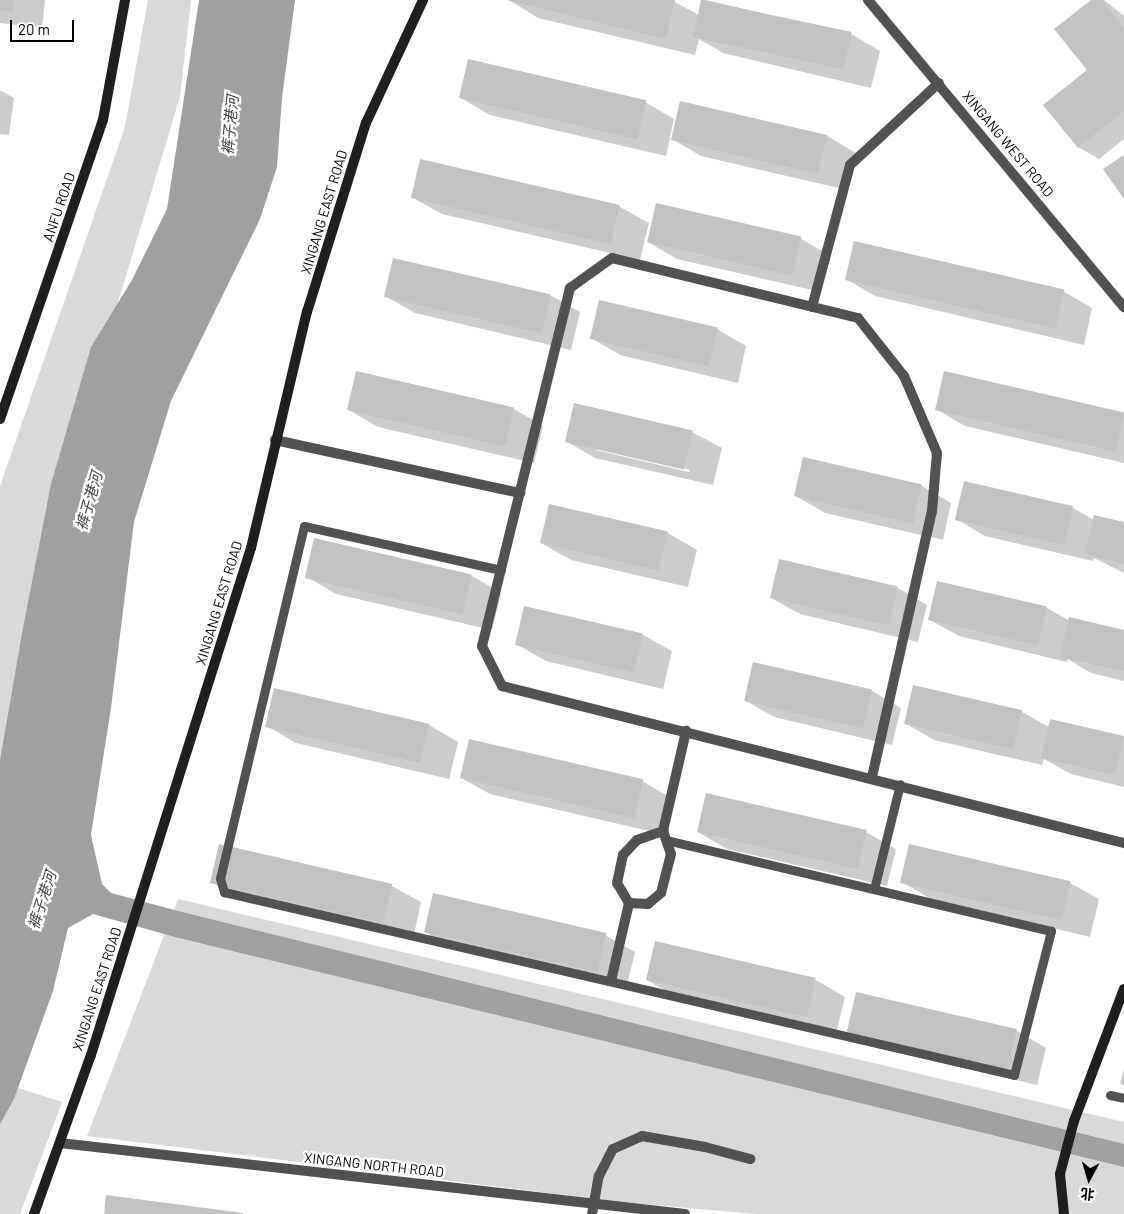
<!DOCTYPE html>
<meta charset="utf-8">
<style>
body{margin:0}
#map{position:relative;width:1124px;height:1214px;overflow:hidden;background:#fff;font-family:Barlow,"Noto Sans SC",sans-serif}
div>[style]{position:absolute}
.green>*{inset:0;background:#d9d9d9}
.water>*{inset:0;background:#a0a0a0}
.shadow>*{inset:0;background:#0003}
.building>*{inset:0;background:#c2c2c2;transform-origin:0 0}
.lane>*{height:9px;margin:-4.5px;padding:0 4.5px;transform-origin:4.5px;border-radius:4.5px;background:#525252}
.street>*{height:10px;margin:-5px;padding:0 5px;transform-origin:5px;border-radius:5px;background:#525252}
.secondary>*{height:10px;margin:-5px;padding:0 5px;transform-origin:5px;border-radius:5px;background:#1f1f1f}
span{translate:-50% -50%;white-space:nowrap;text-align:center;line-height:1.15;-webkit-text-stroke:5px #fff;paint-order:stroke}
.street-label{font-size:14px;color:#000}
.water-label{font-size:15px;color:#414141;font-style:italic}
.north{position:absolute;left:1064px;top:1154px;width:50px;height:50px;-webkit-text-stroke:4px #fff;paint-order:stroke;rotate:186deg;font-size:14px;font-weight:700;line-height:20px;text-align:center;color:#000}
.north::after{content:'';display:block;margin:auto;width:18px;height:22px;background:#000;clip-path:polygon(50% 0,100% 100%,50% 72%,0 100%)}
.scale{position:absolute;left:10px;top:20px;width:64px;height:22px;box-sizing:border-box;border:2px solid #000;border-top:0;padding-left:6px;font-size:15px;line-height:18px;white-space:nowrap;color:#000;-webkit-text-stroke:4px #fff;paint-order:stroke}
</style>
<div id="map">
<div class="green">
<i style="clip-path:polygon(148px 0,191px 0,180px 97px,86px 408px,0 889px,0 486px,125px 127px)"></i>
<i style="clip-path:polygon(178px 899px,1124px 1122px,1124px 1214px,755px 1214px,622px 1202px,87px 1136px)"></i>
<i style="clip-path:polygon(0 1082px,62px 1102px,20px 1214px,0 1214px)"></i>
</div>
<div class="water">
<i style="clip-path:polygon(199px 0,295px 0,282px 98px,277px 167px,260px 219px,171px 401px,134px 522px,111px 708px,91px 835px,102px 884px,111px 893px,182px 912px,1124px 1144px,1124px 1167px,175px 937px,93px 914px,68px 928px,53px 991px,14px 1099px,0 1124px,0 760px,23px 628px,51px 484px,91px 347px,132px 280px,167px 209px)"></i>
</div>
<div class="shadow">
<i style="clip-path:polygon(0 0,45px 0,42px 28px,0 23px)"></i>
<i style="clip-path:polygon(509px 0,671px 0,699px 15px,702px 0,706px 0,851px 34px,880px 51px,871px 88px,723px 53px,699px 39px,695px 55px,538px 18px)"></i>
<i style="clip-path:polygon(1093px 0,1104px 0,1124px 16px,1124px 139px,1099px 159px,1078px 147px)"></i>
<i style="clip-path:polygon(0 90px,14px 98px,9px 135px,0 134px)"></i>
<i style="clip-path:polygon(461px 98px,645px 102px,674px 119px,666px 156px,490px 115px)"></i>
<i style="clip-path:polygon(827px 136px,856px 153px,847px 190px,701px 156px,672px 139px)"></i>
<i style="clip-path:polygon(421px 160px,620px 207px,649px 223px,640px 260px,442px 214px,413px 198px)"></i>
<i style="clip-path:polygon(800px 238px,829px 255px,821px 292px,677px 259px,648px 242px)"></i>
<i style="clip-path:polygon(846px 279px,1063px 291px,1092px 308px,1084px 345px,875px 296px)"></i>
<i style="clip-path:polygon(550px 295px,580px 312px,571px 350px,415px 313px,385px 296px)"></i>
<i style="clip-path:polygon(717px 329px,746px 346px,738px 383px,620px 355px,591px 338px)"></i>
<i style="clip-path:polygon(357px 373px,514px 409px,543px 426px,534px 463px,378px 427px,349px 410px)"></i>
<i style="clip-path:polygon(936px 409px,1124px 414px,1124px 463px,965px 426px)"></i>
<i style="clip-path:polygon(evenodd,692px 432px,722px 448px,713px 485px,595px 458px,566px 441px,692px 432px,596px 448px,690px 470px,689px 472px,596px 450px,596px 448px)"></i>
<i style="clip-path:polygon(804px 459px,922px 486px,951px 503px,943px 540px,825px 513px,796px 496px)"></i>
<i style="clip-path:polygon(965px 482px,1073px 508px,1094px 520px,1124px 524px,1124px 573px,1094px 558px,1093px 561px,985px 536px,956px 519px)"></i>
<i style="clip-path:polygon(550px 505px,668px 533px,697px 550px,688px 587px,571px 560px,541px 543px)"></i>
<i style="clip-path:polygon(472px 576px,501px 593px,492px 630px,336px 594px,307px 577px)"></i>
<i style="clip-path:polygon(898px 588px,927px 605px,918px 642px,800px 614px,771px 598px)"></i>
<i style="clip-path:polygon(525px 607px,643px 635px,672px 651px,663px 689px,546px 661px,516px 644px)"></i>
<i style="clip-path:polygon(1047px 608px,1070px 621px,1124px 632px,1124px 681px,1091px 673px,1068px 659px,1067px 662px,959px 636px,930px 620px)"></i>
<i style="clip-path:polygon(914px 686px,1022px 712px,1049px 727px,1124px 738px,1124px 787px,1071px 774px,1044px 759px,1042px 765px,934px 740px,905px 723px)"></i>
<i style="clip-path:polygon(872px 691px,901px 708px,892px 745px,774px 717px,745px 700px)"></i>
<i style="clip-path:polygon(429px 725px,458px 742px,449px 779px,296px 743px,267px 726px)"></i>
<i style="clip-path:polygon(461px 778px,642px 781px,671px 798px,662px 834px,490px 794px)"></i>
<i style="clip-path:polygon(698px 832px,866px 832px,896px 849px,887px 886px,727px 849px)"></i>
<i style="clip-path:polygon(220px 846px,392px 886px,421px 902px,413px 939px,241px 899px,211px 882px)"></i>
<i style="clip-path:polygon(902px 882px,1070px 883px,1099px 899px,1090px 937px,931px 899px)"></i>
<i style="clip-path:polygon(425px 932px,605px 935px,635px 952px,626px 989px,454px 949px)"></i>
<i style="clip-path:polygon(647px 980px,816px 980px,845px 997px,836px 1034px,676px 997px)"></i>
<i style="clip-path:polygon(857px 994px,1017px 1031px,1046px 1048px,1037px 1085px,878px 1048px)"></i>
<i style="clip-path:polygon(1124px 1069px,1124px 1086px,1120px 1083px)"></i>
</div>
<div class="building">
<i style="clip-path:polygon(0 0,14px 0,13px 12px,0 11px)"></i>
<i style="clip-path:polygon(507px 0,675px 0,666px 39px)"></i>
<i style="left:701px;top:0;width:154px;height:38px;rotate:12deg"></i>
<i style="clip-path:polygon(1091px 0,1102px 0,1124px 28px,1124px 111px,1078px 148px,1043px 105px,1087px 70px,1054px 29px)"></i>
<i style="left:468px;top:59px;width:183px;height:40px;rotate:13deg"></i>
<i style="left:680px;top:101px;width:151px;height:40px;rotate:13deg"></i>
<i style="clip-path:polygon(1124px 155px,1124px 199px,1103px 169px)"></i>
<i style="left:420px;top:159px;width:205px;height:40px;rotate:13deg"></i>
<i style="left:656px;top:203px;width:149px;height:40px;rotate:13deg"></i>
<i style="left:854px;top:241px;width:216px;height:40px;rotate:13deg"></i>
<i style="left:393px;top:258px;width:162px;height:40px;rotate:13deg"></i>
<i style="left:599px;top:300px;width:122px;height:40px;rotate:13deg"></i>
<i style="left:356px;top:371px;width:162px;height:40px;rotate:13deg"></i>
<i style="left:944px;top:371px;width:185px;height:40px;rotate:13deg"></i>
<i style="left:574px;top:403px;width:122px;height:40px;rotate:13deg"></i>
<i style="left:803px;top:457px;width:122px;height:40px;rotate:13deg"></i>
<i style="left:964px;top:481px;width:112px;height:40px;rotate:13deg"></i>
<i style="left:549px;top:504px;width:122px;height:40px;rotate:13deg"></i>
<i style="clip-path:polygon(1094px 515px,1124px 522px,1124px 564px,1085px 554px)"></i>
<i style="left:314px;top:538px;width:162px;height:41px;rotate:13deg"></i>
<i style="left:779px;top:559px;width:122px;height:40px;rotate:13deg"></i>
<i style="left:937px;top:581px;width:113px;height:40px;rotate:13deg"></i>
<i style="left:524px;top:606px;width:122px;height:40px;rotate:13deg"></i>
<i style="clip-path:polygon(1069px 617px,1124px 630px,1124px 671px,1060px 657px)"></i>
<i style="left:753px;top:662px;width:122px;height:40px;rotate:13deg"></i>
<i style="left:913px;top:685px;width:112px;height:40px;rotate:13deg"></i>
<i style="left:274px;top:688px;width:159px;height:40px;rotate:13deg"></i>
<i style="left:1050px;top:719px;width:76px;height:40px;rotate:13deg"></i>
<i style="left:469px;top:739px;width:179px;height:40px;rotate:13deg"></i>
<i style="left:706px;top:793px;width:165px;height:40px;rotate:13deg"></i>
<i style="left:219px;top:844px;width:178px;height:40px;rotate:13deg"></i>
<i style="left:909px;top:844px;width:166px;height:40px;rotate:13deg"></i>
<i style="left:433px;top:893px;width:178px;height:40px;rotate:13deg"></i>
<i style="left:655px;top:941px;width:165px;height:40px;rotate:13deg"></i>
<i style="left:856px;top:992px;width:165px;height:41px;rotate:13deg"></i>
<i style="clip-path:polygon(106px 1195px,243px 1213px,243px 1214px,104px 1214px)"></i>
</div>
<div class="lane">
<i style="left:501px;top:570px;width:202px;rotate:-167.4deg"></i>
<i style="left:304px;top:526px;width:362px;rotate:103.4deg"></i>
<i style="left:220px;top:878px;width:15px;rotate:74deg"></i>
<i style="left:224px;top:892px;width:811px;rotate:13.04deg"></i>
<i style="left:1014px;top:1075px;width:149px;rotate:-75.6deg"></i>
<i style="left:1051px;top:931px;width:395px;rotate:-166.7deg"></i>
<i style="left:874px;top:889px;width:108px;rotate:-76.1deg"></i>
<i style="left:1110px;top:1095px;width:14px;rotate:12deg"></i>
</div>
<div class="street">
<i style="left:868px;top:0;width:400px;rotate:50.2deg"></i>
<i style="left:812px;top:307px;width:147px;rotate:-75deg"></i>
<i style="left:850px;top:165px;width:121px;rotate:-42.7deg"></i>
<i style="left:275px;top:440px;width:251px;rotate:12.2deg"></i>
<i style="left:872px;top:777px;width:273px;rotate:-77.3deg"></i>
<i style="left:932px;top:511px;width:58px;rotate:-85.1deg"></i>
<i style="left:937px;top:453px;width:84px;rotate:-113.2deg"></i>
<i style="left:904px;top:376px;width:74px;rotate:-128.4deg"></i>
<i style="left:858px;top:318px;width:253px;rotate:-166.3deg"></i>
<i style="left:612px;top:258px;width:52px;rotate:144.5deg"></i>
<i style="left:570px;top:288px;width:369px;rotate:103.8deg"></i>
<i style="left:482px;top:646px;width:45px;rotate:63.4deg"></i>
<i style="left:502px;top:686px;width:642px;rotate:14.17deg"></i>
<i style="left:663px;top:831px;width:103px;rotate:-77deg"></i>
<i style="left:611px;top:981px;width:80px;rotate:-77deg"></i>
<i style="left:629px;top:903px;width:23px;rotate:-121deg"></i>
<i style="left:617px;top:883px;width:29px;rotate:-78deg"></i>
<i style="left:623px;top:855px;width:21px;rotate:-47deg"></i>
<i style="left:637px;top:840px;width:28px;rotate:-19deg"></i>
<i style="left:663px;top:831px;width:24px;rotate:71deg"></i>
<i style="left:671px;top:854px;width:40px;rotate:104.4deg"></i>
<i style="left:661px;top:893px;width:17px;rotate:140deg"></i>
<i style="left:648px;top:904px;width:19px;rotate:-177deg"></i>
<i style="left:60px;top:1143px;width:629px;rotate:6.48deg"></i>
<i style="left:592px;top:1214px;width:39px;rotate:-80deg"></i>
<i style="left:599px;top:1176px;width:30px;rotate:-63deg"></i>
<i style="left:613px;top:1149px;width:32px;rotate:-24deg"></i>
<i style="left:642px;top:1136px;width:64px;rotate:9.9deg"></i>
<i style="left:705px;top:1147px;width:47px;rotate:14.9deg"></i>
</div>
<div class="secondary">
<i style="left:0;top:419px;width:316px;rotate:-71deg"></i>
<i style="left:103px;top:120px;width:122px;rotate:-79.6deg"></i>
<i style="left:34px;top:1214px;width:169px;rotate:-70.3deg"></i>
<i style="left:91px;top:1055px;width:532px;rotate:-72.49deg"></i>
<i style="left:251px;top:548px;width:243px;rotate:-76.7deg"></i>
<i style="left:307px;top:312px;width:198px;rotate:-72.7deg"></i>
<i style="left:366px;top:123px;width:136px;rotate:-65.1deg"></i>
<i style="left:1064px;top:1214px;width:40px;rotate:-95.7deg"></i>
<i style="left:1060px;top:1174px;width:55px;rotate:-75.2deg"></i>
<i style="left:1074px;top:1121px;width:141px;rotate:-69.3deg"></i>
</div>
<div class="street-label">
<span style="left:1008px;top:144px;rotate:50deg">XINGANG WEST ROAD</span>
<span style="left:59px;top:207px;rotate:-71deg">ANFU ROAD</span>
<span style="left:324px;top:212px;rotate:-73deg">XINGANG EAST ROAD</span>
<span style="left:219px;top:603px;rotate:-73deg">XINGANG EAST ROAD</span>
<span style="left:97px;top:989px;rotate:-72deg">XINGANG EAST ROAD</span>
<span style="left:374px;top:1165px;rotate:6deg">XINGANG NORTH ROAD</span>
</div>
<div class="water-label">
<span style="left:230px;top:125px;rotate:-85deg">裤子港河</span>
<span style="left:89px;top:501px;rotate:-74deg">裤子港河</span>
<span style="left:42px;top:900px;rotate:-72deg">裤子港河</span>
</div>
<div class="north">北</div>
<div class="scale">20 m</div>
</div>
